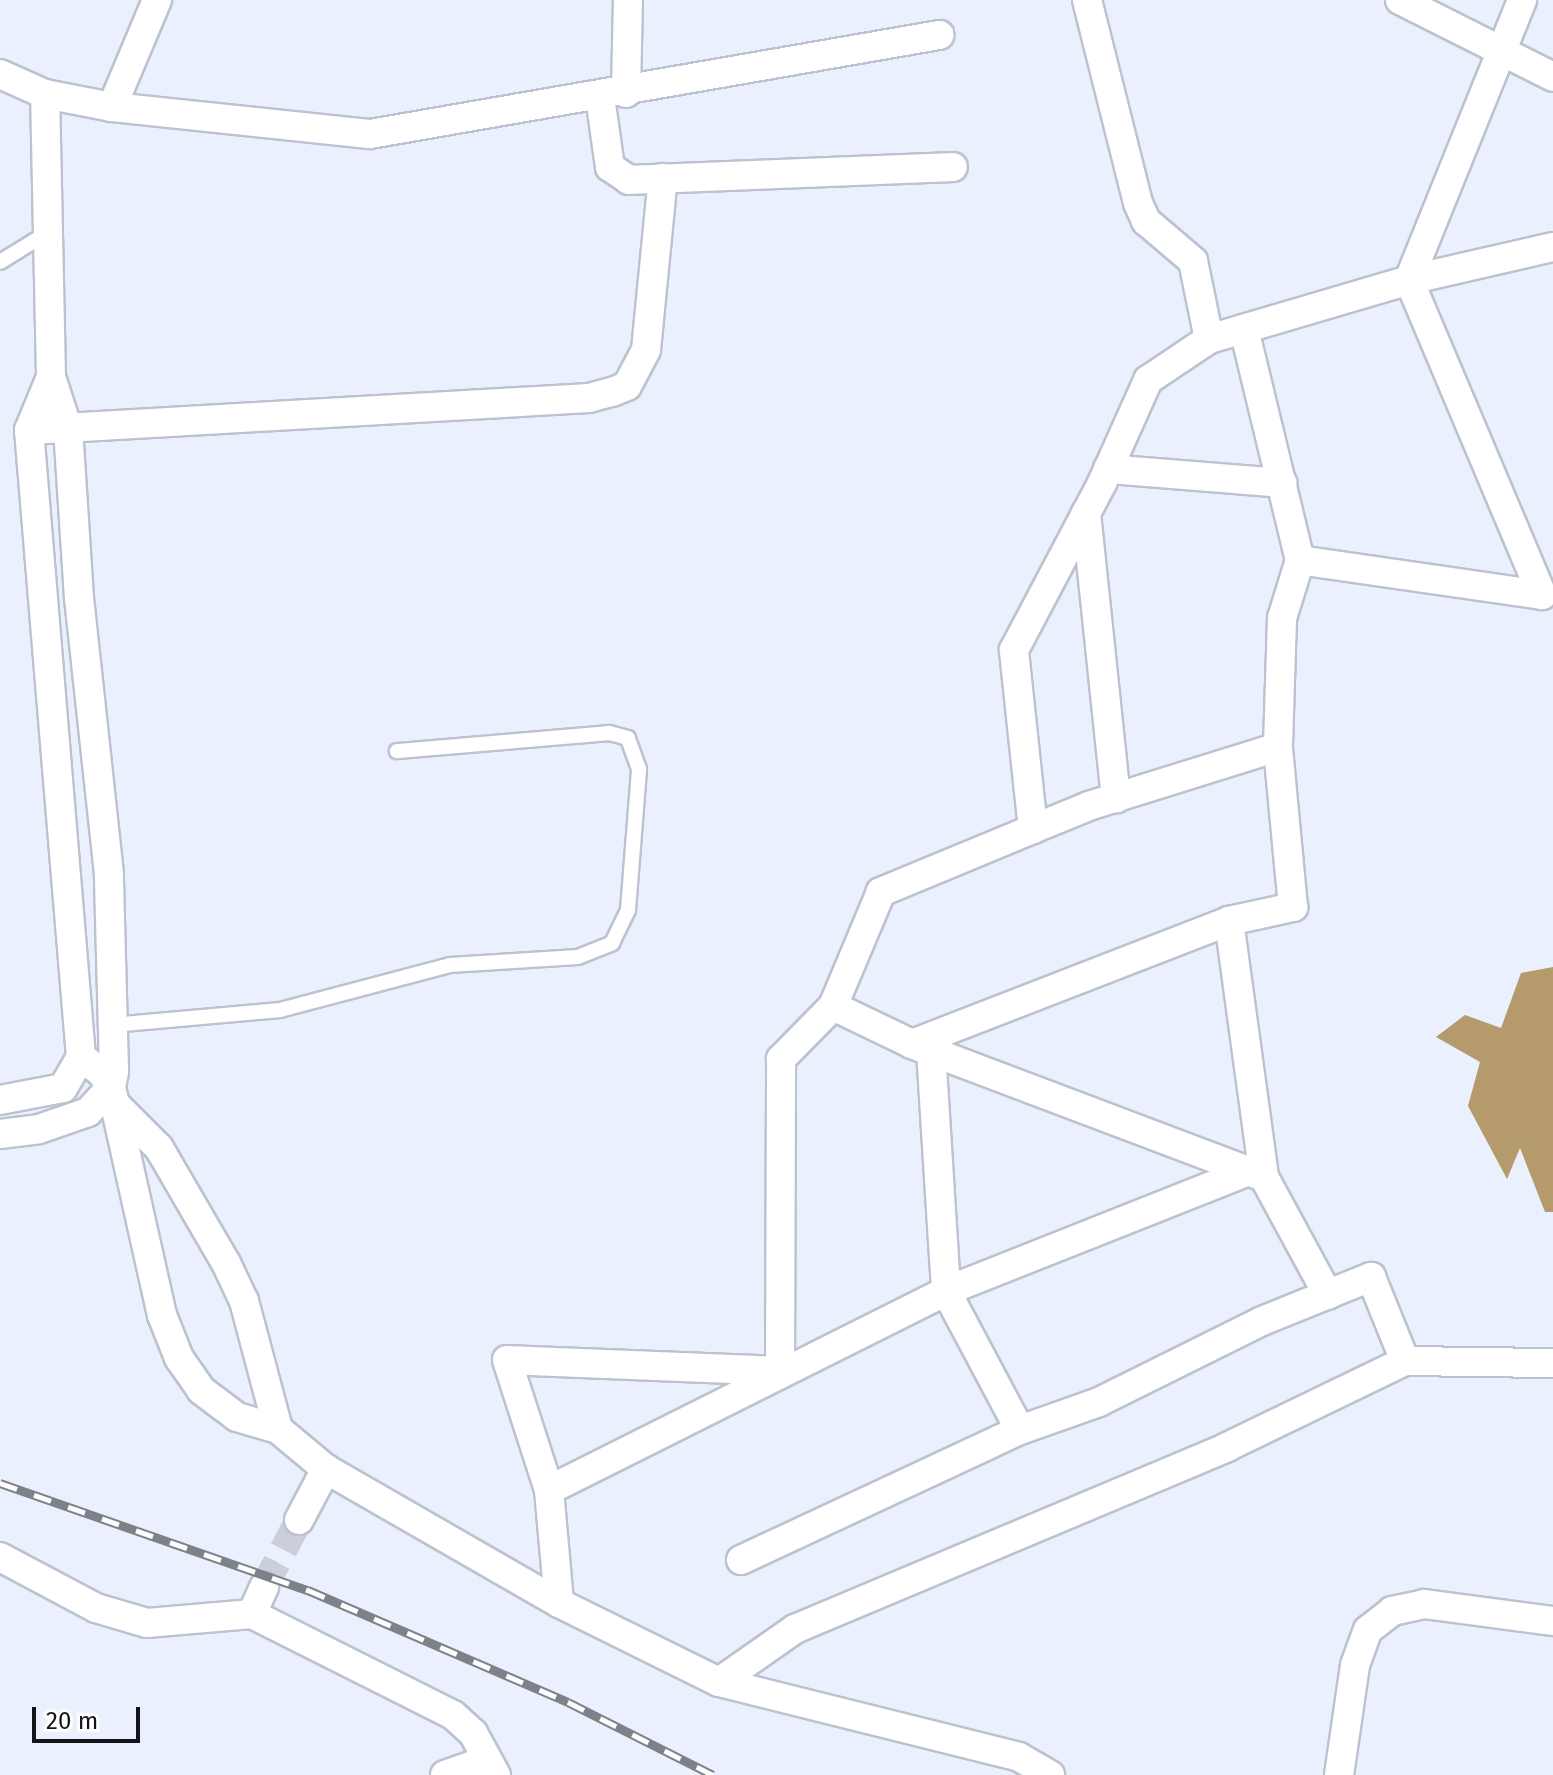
<!DOCTYPE html>
<style>
body{margin:0}
#map{position:relative;width:1553px;height:1775px;overflow:hidden;background:#eaf0fd;font-family:"Fira Sans",sans-serif}
div>[style]{position:absolute}
.water>*{inset:0;background:#b59a6b}
.street-tunnel>*{height:28px;margin-top:-14px;transform-origin:0;background:repeating-linear-gradient(90deg,#cacfdb 0 28px,transparent 0 42px)}
.roads{filter:drop-shadow(2px 0 #bcc2cf) drop-shadow(-2px 0 #bcc2cf) drop-shadow(0 2px #bcc2cf) drop-shadow(0 -2px #bcc2cf)}
.lane>*{height:14px;margin:-7px;padding:0 7px;transform-origin:7px;border-radius:7px;background:#fff}
.street>*{height:28px;margin:-14px;padding:0 14px;transform-origin:14px;border-radius:14px;background:#fff}
.rail>*{height:9px;margin-top:-4.5px;transform-origin:0;background:repeating-linear-gradient(90deg,#fdfdfd 0 18px,#7d8189 0 36px);box-sizing:border-box;border-block:2px solid #7d8189}
span{translate:-50% -50%;white-space:nowrap;text-align:center;line-height:1.15;-webkit-text-stroke:8px #fdfdfd;paint-order:stroke}
.scale{position:absolute;left:32px;top:1707px;width:108px;height:36px;box-sizing:border-box;border:4px solid #121418;border-top:0;padding-left:10px;font-size:24px;line-height:28px;white-space:nowrap;color:#121418;-webkit-text-stroke:6px #fdfdfd;paint-order:stroke}
</style>
<div id="map">
<div class="water">
<i style="clip-path:polygon(1553px 967px,1553px 1212px,1545px 1212px,1520px 1148px,1507px 1179px,1468px 1106px,1480px 1062px,1436px 1037px,1465px 1015px,1501px 1028px,1521px 973px)"></i>
</div>
<div class="street-tunnel">
<i style="left:264px;top:1587px;width:76px;rotate:-62.4deg"></i>
</div>
<div class="roads">
<div class="lane">
<i style="left:0;top:262px;width:55px;rotate:-31.7deg"></i>
<i style="left:112px;top:1025px;width:169px;rotate:-5.1deg"></i>
<i style="left:280px;top:1010px;width:176px;rotate:-14.8deg"></i>
<i style="left:450px;top:965px;width:128px;rotate:-3.6deg"></i>
<i style="left:578px;top:957px;width:37px;rotate:-22deg"></i>
<i style="left:612px;top:943px;width:37px;rotate:-64deg"></i>
<i style="left:628px;top:910px;width:141px;rotate:-85.5deg"></i>
<i style="left:639px;top:769px;width:33px;rotate:-110deg"></i>
<i style="left:628px;top:738px;width:20px;rotate:-165deg"></i>
<i style="left:609px;top:733px;width:213px;rotate:175.1deg"></i>
</div>
<div class="street">
<i style="left:1087px;top:0;width:209px;rotate:75.9deg"></i>
<i style="left:1138px;top:203px;width:20px;rotate:66deg"></i>
<i style="left:1146px;top:221px;width:62px;rotate:40.4deg"></i>
<i style="left:1193px;top:261px;width:80px;rotate:78.4deg"></i>
<i style="left:1400px;top:0;width:171px;rotate:26.7deg"></i>
<i style="left:0;top:74px;width:49px;rotate:24deg"></i>
<i style="left:45px;top:94px;width:68px;rotate:11deg"></i>
<i style="left:112px;top:107px;width:259px;rotate:6deg"></i>
<i style="left:370px;top:134px;width:578px;rotate:-9.87deg"></i>
<i style="left:626px;top:93px;width:93px;rotate:-88.8deg"></i>
<i style="left:600px;top:97px;width:71px;rotate:81.9deg"></i>
<i style="left:610px;top:167px;width:23px;rotate:34deg"></i>
<i style="left:629px;top:180px;width:324px;rotate:-2.3deg"></i>
<i style="left:112px;top:107px;width:116px;rotate:-67.2deg"></i>
<i style="left:1409px;top:280px;width:302px;rotate:-68deg"></i>
<i style="left:1409px;top:280px;width:148px;rotate:-12.9deg"></i>
<i style="left:1244px;top:329px;width:238px;rotate:76.4deg"></i>
<i style="left:29px;top:430px;width:561px;rotate:-3.27deg"></i>
<i style="left:589px;top:398px;width:24px;rotate:-15deg"></i>
<i style="left:612px;top:392px;width:16px;rotate:-22deg"></i>
<i style="left:627px;top:386px;width:41px;rotate:-62.2deg"></i>
<i style="left:646px;top:350px;width:173px;rotate:-84.4deg"></i>
<i style="left:1108px;top:469px;width:175px;rotate:4.6deg"></i>
<i style="left:1086px;top:513px;width:287px;rotate:84deg"></i>
<i style="left:1033px;top:829px;width:180px;rotate:-96.1deg"></i>
<i style="left:1014px;top:650px;width:189px;rotate:-62.2deg"></i>
<i style="left:1102px;top:483px;width:113px;rotate:-65.9deg"></i>
<i style="left:1148px;top:380px;width:73px;rotate:-33.9deg"></i>
<i style="left:1209px;top:339px;width:209px;rotate:-16.4deg"></i>
<i style="left:1409px;top:280px;width:342px;rotate:67.1deg"></i>
<i style="left:1542px;top:595px;width:245px;rotate:-171.8deg"></i>
<i style="left:1300px;top:560px;width:61px;rotate:107.2deg"></i>
<i style="left:1282px;top:618px;width:129px;rotate:91.8deg"></i>
<i style="left:1278px;top:747px;width:198px;rotate:162.7deg"></i>
<i style="left:1089px;top:806px;width:61px;rotate:157.7deg"></i>
<i style="left:1033px;top:829px;width:165px;rotate:157.5deg"></i>
<i style="left:881px;top:892px;width:124px;rotate:112.8deg"></i>
<i style="left:833px;top:1006px;width:88px;rotate:25.7deg"></i>
<i style="left:912px;top:1044px;width:376px;rotate:20.7deg"></i>
<i style="left:1229px;top:921px;width:66px;rotate:-12.3deg"></i>
<i style="left:1293px;top:907px;width:161px;rotate:-95.4deg"></i>
<i style="left:912px;top:1044px;width:340px;rotate:-21.2deg"></i>
<i style="left:1229px;top:921px;width:258px;rotate:82.2deg"></i>
<i style="left:1264px;top:1177px;width:134px;rotate:61.5deg"></i>
<i style="left:931px;top:1051px;width:240px;rotate:86.4deg"></i>
<i style="left:946px;top:1291px;width:157px;rotate:62deg"></i>
<i style="left:81px;top:1057px;width:25px;rotate:37deg"></i>
<i style="left:101px;top:1072px;width:18px;rotate:56deg"></i>
<i style="left:111px;top:1087px;width:234px;rotate:77.4deg"></i>
<i style="left:162px;top:1315px;width:46px;rotate:68.4deg"></i>
<i style="left:179px;top:1358px;width:39px;rotate:55deg"></i>
<i style="left:201px;top:1390px;width:45px;rotate:36.9deg"></i>
<i style="left:237px;top:1417px;width:43px;rotate:16.3deg"></i>
<i style="left:278px;top:1429px;width:62px;rotate:39.8deg"></i>
<i style="left:326px;top:1469px;width:269px;rotate:29.9deg"></i>
<i style="left:559px;top:1603px;width:178px;rotate:26.3deg"></i>
<i style="left:719px;top:1682px;width:93px;rotate:-34.9deg"></i>
<i style="left:795px;top:1629px;width:469px;rotate:-22.8deg"></i>
<i style="left:1227px;top:1447px;width:198px;rotate:-25.8deg"></i>
<i style="left:0;top:1100px;width:64px;rotate:-10.8deg"></i>
<i style="left:63px;top:1088px;width:36px;rotate:-60deg"></i>
<i style="left:81px;top:1057px;width:629px;rotate:-94.74deg"></i>
<i style="left:29px;top:430px;width:57px;rotate:-67.5deg"></i>
<i style="left:114px;top:1103px;width:64px;rotate:45deg"></i>
<i style="left:159px;top:1148px;width:133px;rotate:59.8deg"></i>
<i style="left:226px;top:1263px;width:42px;rotate:64.7deg"></i>
<i style="left:244px;top:1301px;width:132px;rotate:75.1deg"></i>
<i style="left:0;top:1134px;width:39px;rotate:-7deg"></i>
<i style="left:39px;top:1129px;width:52px;rotate:-19.1deg"></i>
<i style="left:88px;top:1112px;width:34px;rotate:-47deg"></i>
<i style="left:111px;top:1087px;width:16px;rotate:-79deg"></i>
<i style="left:114px;top:1071px;width:197px;rotate:-91.5deg"></i>
<i style="left:109px;top:874px;width:278px;rotate:-96.2deg"></i>
<i style="left:79px;top:598px;width:169px;rotate:-93.7deg"></i>
<i style="left:68px;top:429px;width:55px;rotate:-108.1deg"></i>
<i style="left:51px;top:377px;width:283px;rotate:-91.2deg"></i>
<i style="left:780px;top:1371px;width:273px;rotate:-177.7deg"></i>
<i style="left:507px;top:1360px;width:137px;rotate:72.1deg"></i>
<i style="left:549px;top:1490px;width:444px;rotate:-26.6deg"></i>
<i style="left:946px;top:1291px;width:326px;rotate:-21.6deg"></i>
<i style="left:780px;top:1371px;width:312px;rotate:-89.8deg"></i>
<i style="left:781px;top:1059px;width:74px;rotate:-45.5deg"></i>
<i style="left:549px;top:1490px;width:113px;rotate:84.9deg"></i>
<i style="left:299px;top:1520px;width:58px;rotate:-62.1deg"></i>
<i style="left:0;top:1557px;width:109px;rotate:28deg"></i>
<i style="left:96px;top:1608px;width:53px;rotate:16.4deg"></i>
<i style="left:147px;top:1623px;width:105px;rotate:-4.9deg"></i>
<i style="left:252px;top:1614px;width:225px;rotate:26.7deg"></i>
<i style="left:453px;top:1715px;width:27px;rotate:42deg"></i>
<i style="left:473px;top:1733px;width:48px;rotate:61.3deg"></i>
<i style="left:741px;top:1560px;width:308px;rotate:-25deg"></i>
<i style="left:1020px;top:1430px;width:84px;rotate:-19.5deg"></i>
<i style="left:1099px;top:1402px;width:182px;rotate:-26.4deg"></i>
<i style="left:1262px;top:1321px;width:118px;rotate:-22deg"></i>
<i style="left:1371px;top:1277px;width:91px;rotate:68deg"></i>
<i style="left:1405px;top:1361px;width:148px;rotate:0.8deg"></i>
<i style="left:252px;top:1614px;width:30px;rotate:-66deg"></i>
<i style="left:719px;top:1682px;width:309px;rotate:14deg"></i>
<i style="left:1019px;top:1757px;width:36px;rotate:30deg"></i>
<i style="left:445px;top:1775px;width:45px;rotate:-19.7deg"></i>
<i style="left:1339px;top:1775px;width:111px;rotate:-81.7deg"></i>
<i style="left:1355px;top:1665px;width:37px;rotate:-70deg"></i>
<i style="left:1368px;top:1630px;width:31px;rotate:-38deg"></i>
<i style="left:1392px;top:1611px;width:33px;rotate:-12deg"></i>
<i style="left:1424px;top:1604px;width:130px;rotate:7.5deg"></i>
</div>
</div>
<div class="rail">
<i style="left:0;top:1483px;width:326px;rotate:19.2deg"></i>
<i style="left:308px;top:1590px;width:283px;rotate:23.3deg"></i>
<i style="left:568px;top:1702px;width:162px;rotate:26.7deg"></i>
</div>
<div class="scale">20 m</div>
</div>
